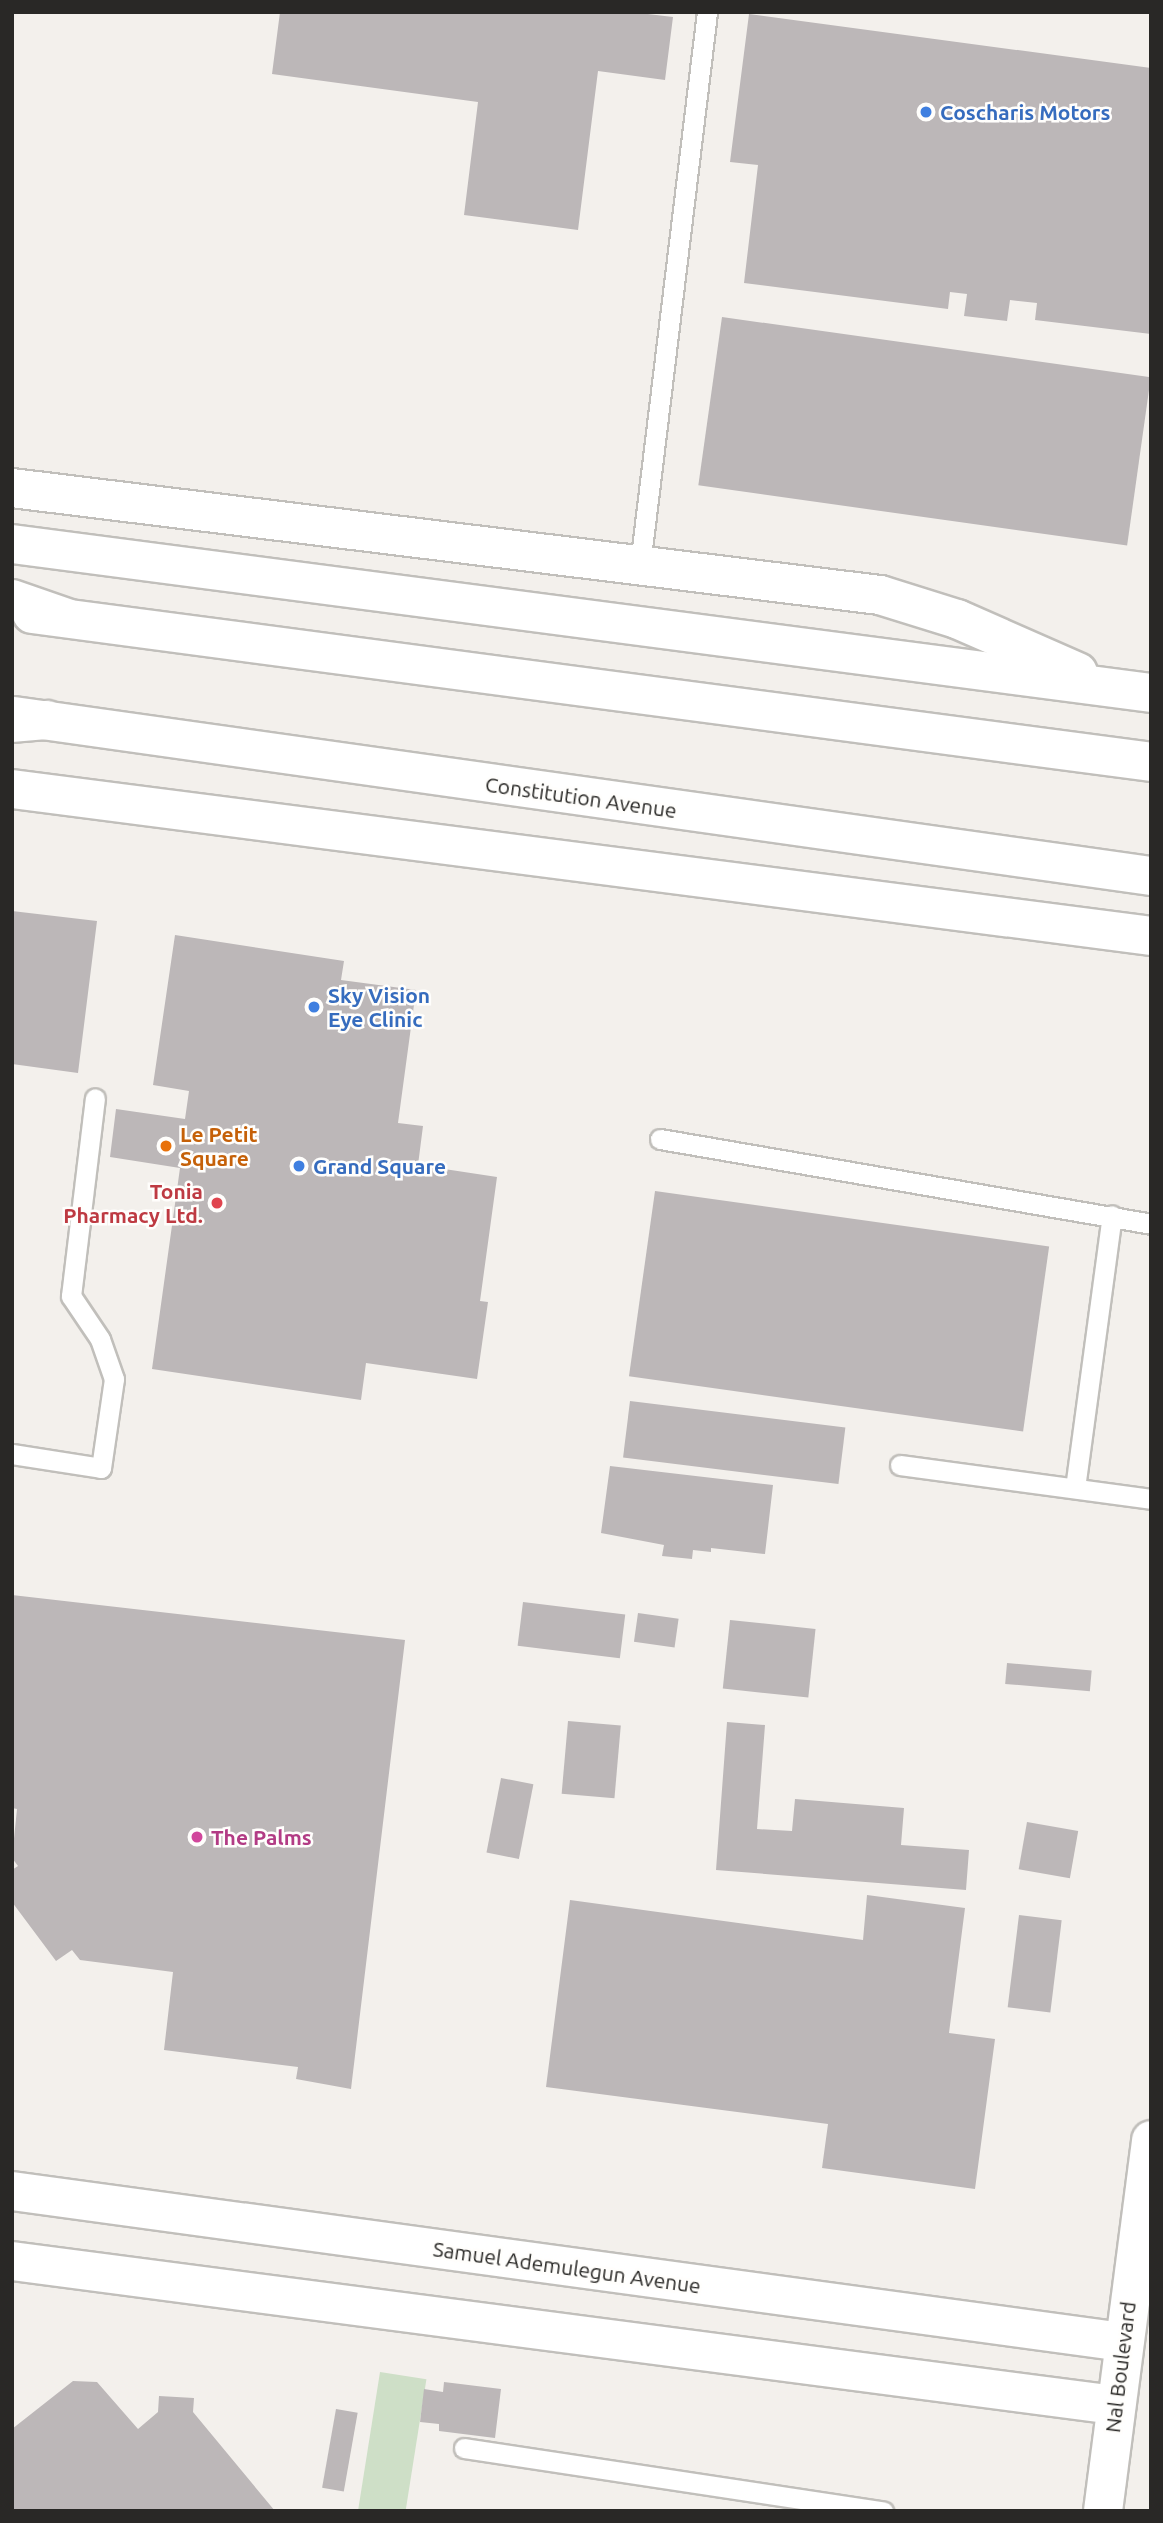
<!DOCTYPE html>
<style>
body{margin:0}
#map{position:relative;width:1163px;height:2523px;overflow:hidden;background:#f3f0ec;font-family:Ubuntu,sans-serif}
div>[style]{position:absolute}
.green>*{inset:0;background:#cedfc7;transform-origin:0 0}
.building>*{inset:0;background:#bcb7b8;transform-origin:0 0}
.roads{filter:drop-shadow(2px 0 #c1bfbb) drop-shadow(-2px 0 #c1bfbb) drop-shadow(0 2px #c1bfbb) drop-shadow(0 -2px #c1bfbb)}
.lane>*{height:19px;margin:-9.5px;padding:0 9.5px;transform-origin:9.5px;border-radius:9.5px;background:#fff}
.street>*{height:38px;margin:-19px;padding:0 19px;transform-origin:19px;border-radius:19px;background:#fff}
.secondary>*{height:38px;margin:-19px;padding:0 19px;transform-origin:19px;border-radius:19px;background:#fff}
.primary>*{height:38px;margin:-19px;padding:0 19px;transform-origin:19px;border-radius:19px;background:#fff}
.dots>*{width:19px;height:19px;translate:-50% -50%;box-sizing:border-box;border:4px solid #fffefc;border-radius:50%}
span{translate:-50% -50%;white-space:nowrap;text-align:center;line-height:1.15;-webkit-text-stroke:5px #fffefc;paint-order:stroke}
.shop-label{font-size:21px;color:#366cbe;font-weight:700}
.left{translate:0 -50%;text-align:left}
.street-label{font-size:21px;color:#292826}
.food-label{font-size:21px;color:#c56008;font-weight:700}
.health-label{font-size:21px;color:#be3a42;font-weight:700}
.right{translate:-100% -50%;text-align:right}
.hotel-label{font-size:21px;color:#b23c85;font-weight:700}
.frame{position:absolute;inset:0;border:14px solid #292826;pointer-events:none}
</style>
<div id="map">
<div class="green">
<i style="left:380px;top:2372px;width:47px;height:140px;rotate:9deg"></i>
</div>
<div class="building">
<i style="clip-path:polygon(280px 12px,631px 12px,673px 17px,665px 80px,598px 71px,578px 230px,464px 215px,478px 102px,272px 74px)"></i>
<i style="clip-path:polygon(749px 14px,1151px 68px,1151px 334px,1035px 320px,1037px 303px,1010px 300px,1007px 321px,964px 316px,967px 294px,950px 292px,948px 309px,744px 283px,758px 165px,730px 162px)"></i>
<i style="left:722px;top:317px;width:433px;height:170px;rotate:8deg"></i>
<i style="clip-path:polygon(12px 911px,97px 921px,78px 1073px,12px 1064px)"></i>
<i style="clip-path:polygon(175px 935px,344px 961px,341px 980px,416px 990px,398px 1123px,423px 1126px,418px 1165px,497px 1177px,480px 1301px,488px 1302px,477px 1379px,366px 1363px,361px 1400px,152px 1369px,180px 1168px,110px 1157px,116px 1109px,185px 1119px,189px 1091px,153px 1085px)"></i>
<i style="left:655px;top:1191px;width:398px;height:187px;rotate:8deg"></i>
<i style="left:630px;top:1401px;width:217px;height:57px;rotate:7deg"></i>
<i style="clip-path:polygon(610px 1466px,773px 1485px,765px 1554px,711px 1548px,711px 1552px,693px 1550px,692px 1559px,662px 1556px,664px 1545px,601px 1533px)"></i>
<i style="clip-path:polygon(12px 1595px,405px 1640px,351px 2089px,296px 2079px,298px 2067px,164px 2050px,173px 1972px,80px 1960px,72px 1950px,56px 1961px,12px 1902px,12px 1870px,18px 1866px,12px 1858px,17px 1809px,12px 1808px)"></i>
<i style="left:523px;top:1602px;width:103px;height:44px;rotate:7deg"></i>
<i style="left:638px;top:1613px;width:41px;height:29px;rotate:8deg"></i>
<i style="left:730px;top:1620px;width:86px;height:69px;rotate:6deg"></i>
<i style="left:1007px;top:1663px;width:85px;height:21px;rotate:5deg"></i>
<i style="left:568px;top:1721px;width:53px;height:73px;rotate:5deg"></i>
<i style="clip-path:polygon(727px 1722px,765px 1725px,757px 1829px,792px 1831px,795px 1799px,904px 1808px,901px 1845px,969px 1850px,966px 1890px,716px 1870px)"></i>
<i style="left:501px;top:1778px;width:33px;height:76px;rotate:11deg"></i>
<i style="left:1027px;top:1822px;width:52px;height:48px;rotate:10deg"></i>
<i style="clip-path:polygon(867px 1895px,965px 1908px,949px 2033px,995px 2039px,975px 2189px,822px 2168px,828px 2124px,546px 2087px,570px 1900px,863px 1940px)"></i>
<i style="left:1019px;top:1915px;width:43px;height:93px;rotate:7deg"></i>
<i style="clip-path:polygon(73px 2381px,97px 2382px,138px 2429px,158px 2412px,159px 2396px,194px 2398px,193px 2412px,275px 2511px,12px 2511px,12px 2429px)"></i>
<i style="clip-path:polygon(444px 2382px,501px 2389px,495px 2438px,439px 2431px,439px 2424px,420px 2422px,424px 2389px,443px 2392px)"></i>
<i style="left:336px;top:2409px;width:22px;height:80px;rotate:10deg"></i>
</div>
<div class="roads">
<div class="lane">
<i style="left:640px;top:565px;width:557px;rotate:-83.09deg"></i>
<i style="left:660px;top:1139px;width:498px;rotate:9.8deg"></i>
<i style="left:12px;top:1454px;width:90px;rotate:8.9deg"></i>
<i style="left:101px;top:1468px;width:90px;rotate:-81.7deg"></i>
<i style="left:114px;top:1379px;width:42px;rotate:-109.3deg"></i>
<i style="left:100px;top:1339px;width:52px;rotate:-124deg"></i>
<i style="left:71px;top:1296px;width:199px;rotate:-83.1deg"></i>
<i style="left:900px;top:1465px;width:253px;rotate:7.7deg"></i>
<i style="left:1075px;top:1488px;width:275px;rotate:-82.3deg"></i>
<i style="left:464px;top:2448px;width:424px;rotate:8.6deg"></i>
</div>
<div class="street">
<i style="left:1103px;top:2511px;width:374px;rotate:-82.6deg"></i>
</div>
<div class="secondary">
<i style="left:32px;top:614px;width:1129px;rotate:7.53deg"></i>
<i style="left:14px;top:716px;width:1148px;rotate:8.01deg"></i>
<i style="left:12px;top:2191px;width:1121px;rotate:7.74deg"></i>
<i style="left:12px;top:2261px;width:1111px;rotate:7.44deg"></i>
</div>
<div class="primary">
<i style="left:12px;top:488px;width:875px;rotate:7.03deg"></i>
<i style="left:880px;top:595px;width:81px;rotate:17.3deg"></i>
<i style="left:957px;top:619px;width:132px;rotate:23.7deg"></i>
<i style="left:12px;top:544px;width:1149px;rotate:7.45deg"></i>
<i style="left:12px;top:599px;width:58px;rotate:19.1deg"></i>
<i style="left:12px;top:723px;width:35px;rotate:-5deg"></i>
<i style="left:12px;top:789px;width:1148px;rotate:7.35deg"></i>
</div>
</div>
<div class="dots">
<i style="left:926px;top:112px;background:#3f7fe0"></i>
<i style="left:314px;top:1007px;background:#3f7fe0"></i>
<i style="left:166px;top:1146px;background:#e8710a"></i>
<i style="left:299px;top:1166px;background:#3f7fe0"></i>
<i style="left:217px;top:1203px;background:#e0444e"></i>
<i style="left:197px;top:1837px;background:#d1479c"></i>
</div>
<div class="shop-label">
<span class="left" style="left:940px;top:112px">Coscharis Motors</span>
<span class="left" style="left:328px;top:1007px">Sky Vision<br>Eye Clinic</span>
<span class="left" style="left:313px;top:1166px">Grand Square</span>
</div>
<div class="street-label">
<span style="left:581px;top:797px;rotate:8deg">Constitution Avenue</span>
<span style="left:567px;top:2267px;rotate:8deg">Samuel Ademulegun Avenue</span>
<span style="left:1120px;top:2367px;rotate:-83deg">Nal Boulevard</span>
</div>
<div class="food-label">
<span class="left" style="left:180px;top:1146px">Le Petit<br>Square</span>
</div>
<div class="health-label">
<span class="right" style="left:203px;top:1203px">Tonia<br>Pharmacy Ltd.</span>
</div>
<div class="hotel-label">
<span class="left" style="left:211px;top:1837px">The Palms</span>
</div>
<div class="frame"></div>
</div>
